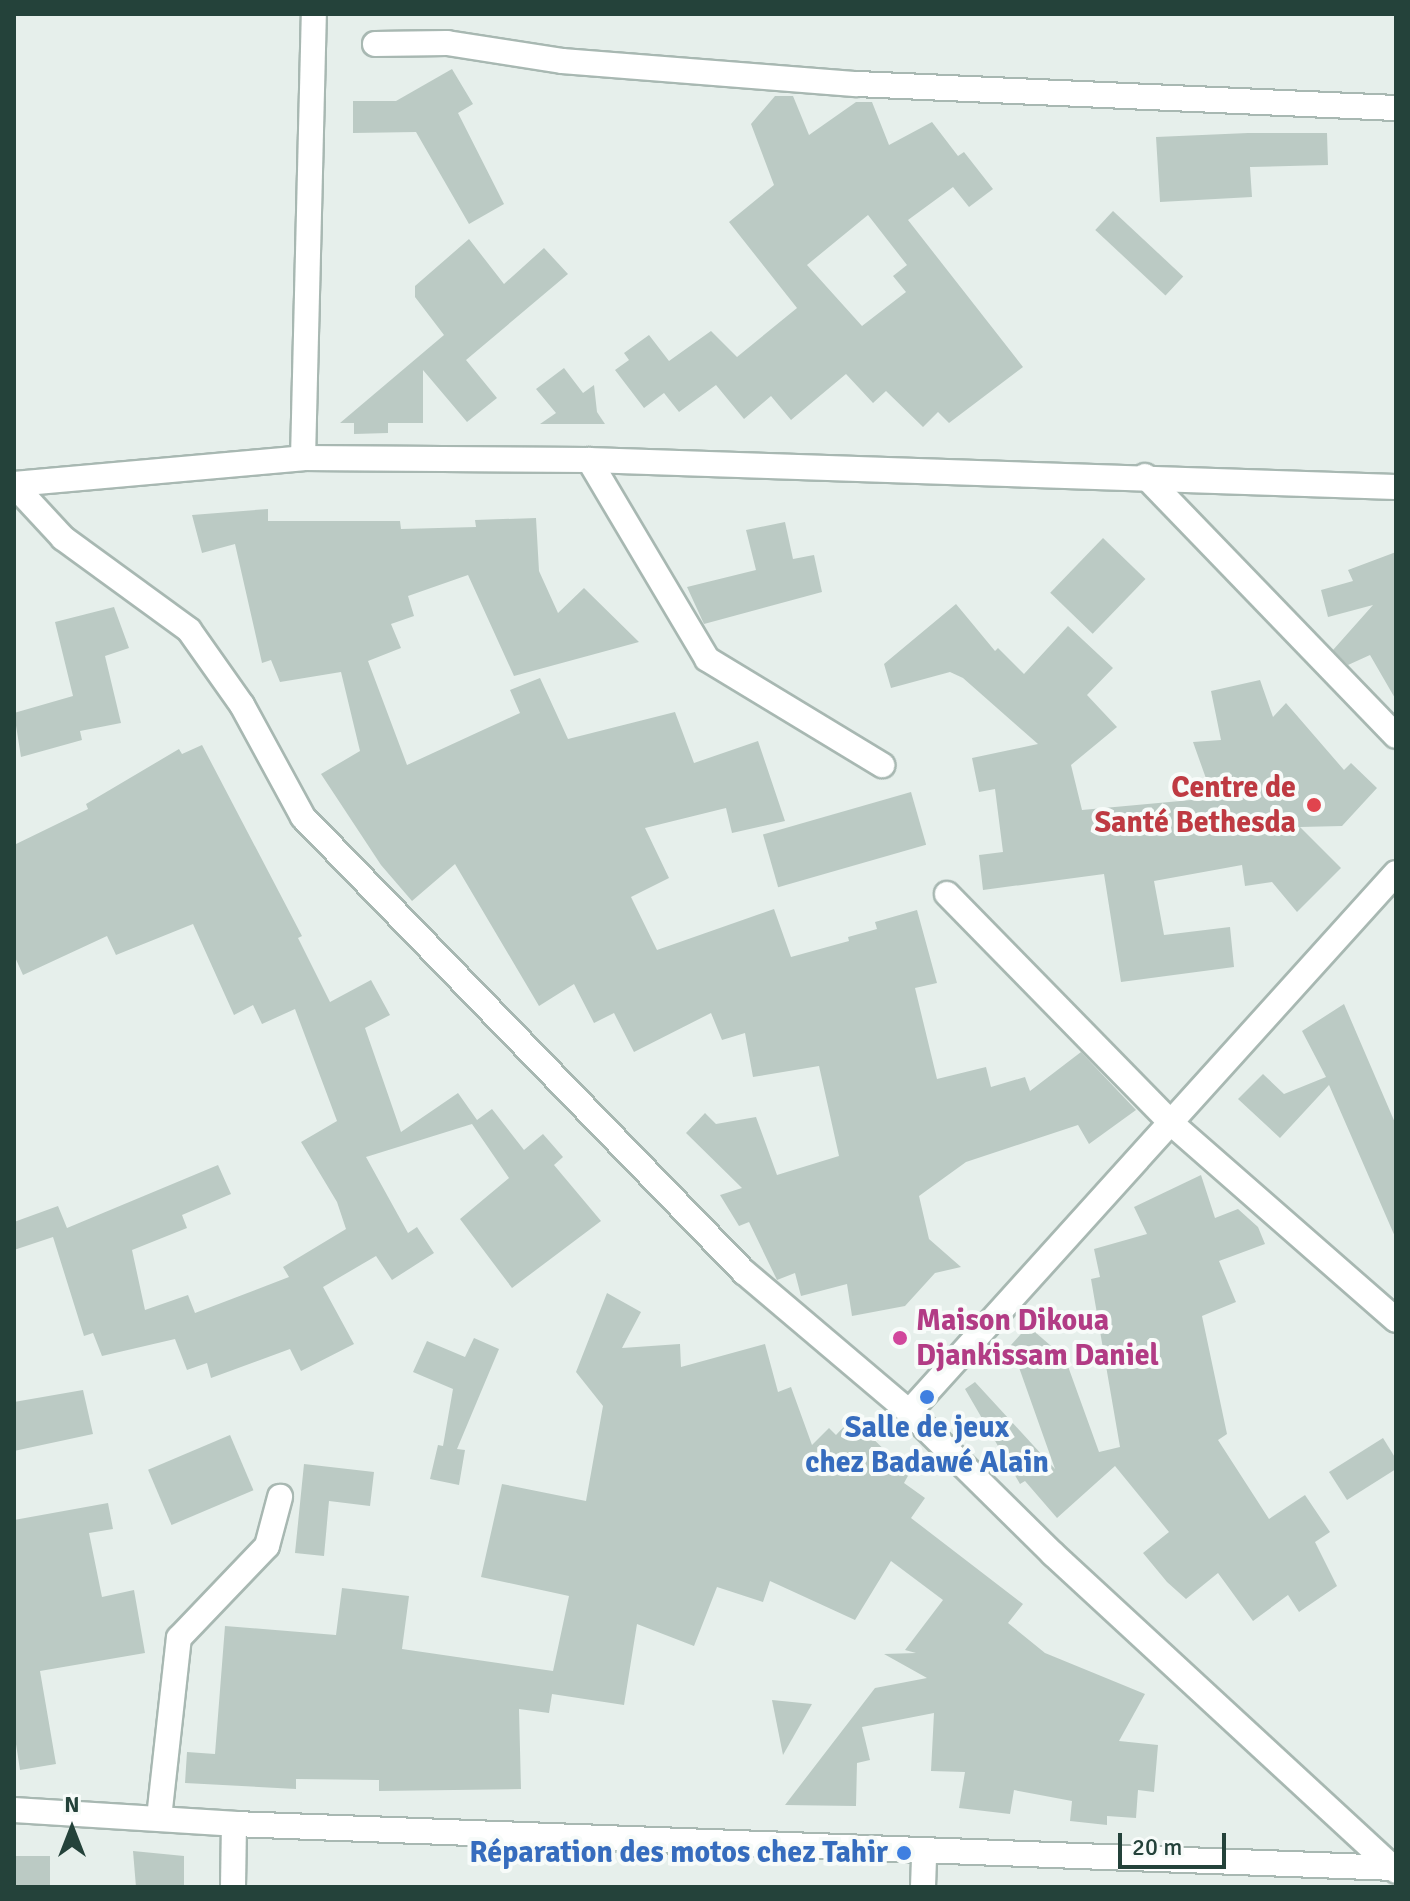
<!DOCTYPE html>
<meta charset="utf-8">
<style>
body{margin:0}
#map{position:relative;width:1410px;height:1901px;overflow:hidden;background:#e6efeb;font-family:Signika,sans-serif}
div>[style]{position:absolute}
.building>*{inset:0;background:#bbcac4;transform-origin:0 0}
.roads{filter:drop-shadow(2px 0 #a8b8b2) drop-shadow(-2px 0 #a8b8b2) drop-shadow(0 2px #a8b8b2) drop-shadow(0 -2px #a8b8b2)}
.minor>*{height:24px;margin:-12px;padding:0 12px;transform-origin:12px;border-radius:12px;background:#fff}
.dots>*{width:22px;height:22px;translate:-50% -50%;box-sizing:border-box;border:4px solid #f7fbf9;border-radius:50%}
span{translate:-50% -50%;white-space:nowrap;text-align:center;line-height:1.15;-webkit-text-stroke:8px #f7fbf9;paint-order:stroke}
.health-label{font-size:30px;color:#be3a42;font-weight:700}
.right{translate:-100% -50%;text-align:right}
.hotel-label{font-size:30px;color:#b23c85;font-weight:700}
.left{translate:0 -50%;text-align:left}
.shop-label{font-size:30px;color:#366cbe;font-weight:700}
.frame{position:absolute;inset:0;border:16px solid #24423a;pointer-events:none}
.north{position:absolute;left:32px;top:1789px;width:80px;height:80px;-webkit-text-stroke:6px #f7fbf9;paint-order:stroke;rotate:0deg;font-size:22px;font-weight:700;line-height:32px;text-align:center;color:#24423a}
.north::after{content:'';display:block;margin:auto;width:28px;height:36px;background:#24423a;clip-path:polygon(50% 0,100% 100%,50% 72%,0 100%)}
.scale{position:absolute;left:1118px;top:1833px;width:108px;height:36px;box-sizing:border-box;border:4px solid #24423a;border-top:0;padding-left:10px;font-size:24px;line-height:28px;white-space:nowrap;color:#24423a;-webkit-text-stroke:6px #f7fbf9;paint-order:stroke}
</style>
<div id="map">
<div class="building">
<i style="clip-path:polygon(452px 69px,473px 104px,458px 113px,504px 204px,469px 224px,416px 132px,353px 133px,353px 101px,396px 101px)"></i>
<i style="clip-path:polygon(evenodd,775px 96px,793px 96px,809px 135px,856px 102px,872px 102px,889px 145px,932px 122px,958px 156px,964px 152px,993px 189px,969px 207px,953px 187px,908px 220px,1023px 367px,949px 423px,938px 412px,923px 427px,886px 391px,873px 403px,846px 374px,791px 420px,771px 396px,744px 419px,716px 385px,679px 412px,664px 393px,644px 408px,615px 370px,629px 360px,624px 353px,649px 335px,669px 361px,711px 331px,737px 357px,797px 308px,729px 222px,774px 185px,751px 124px,775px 96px,868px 215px,907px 265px,893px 276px,906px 292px,862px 326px,807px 265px,868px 215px)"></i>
<i style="clip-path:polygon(1248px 133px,1327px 133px,1328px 165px,1250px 167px,1252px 197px,1160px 202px,1156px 137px)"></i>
<i style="left:1113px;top:211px;width:96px;height:26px;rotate:43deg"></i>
<i style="clip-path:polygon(469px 239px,504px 284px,544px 248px,568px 274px,466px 360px,497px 398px,467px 422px,423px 370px,423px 423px,388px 423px,388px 433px,354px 434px,354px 423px,340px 423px,444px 335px,415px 297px,415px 286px)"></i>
<i style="clip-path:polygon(564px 368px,583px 393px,594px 385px,597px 412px,605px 424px,540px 424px,556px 413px,536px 389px)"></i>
<i style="clip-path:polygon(268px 509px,268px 521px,400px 521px,401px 529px,476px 527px,475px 520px,536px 518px,539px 571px,558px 613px,584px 588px,639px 642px,514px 676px,468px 575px,408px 596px,414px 616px,391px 624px,401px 648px,368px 661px,407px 765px,520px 713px,510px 690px,540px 678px,568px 739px,675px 712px,694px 763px,758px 741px,785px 821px,732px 833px,726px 808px,645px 828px,669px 878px,631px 897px,657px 950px,774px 909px,791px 957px,849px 941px,848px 937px,877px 929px,875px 922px,917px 910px,937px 983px,915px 988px,937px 1079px,986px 1067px,991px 1087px,1025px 1077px,1030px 1091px,1081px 1052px,1136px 1110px,1089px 1144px,1078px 1125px,966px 1162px,919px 1196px,929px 1239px,961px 1267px,935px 1273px,905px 1306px,852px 1316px,847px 1284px,801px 1296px,795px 1273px,777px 1280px,749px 1222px,739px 1226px,720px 1195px,742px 1188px,686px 1133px,705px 1113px,716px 1124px,756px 1117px,777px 1175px,839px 1156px,819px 1066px,753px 1077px,745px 1033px,722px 1040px,711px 1013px,634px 1052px,614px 1013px,594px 1023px,574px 984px,539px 1006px,455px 864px,412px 901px,381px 865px,321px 774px,360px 751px,341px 672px,280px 682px,271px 660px,262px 663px,235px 544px,202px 553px,192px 515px)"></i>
<i style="clip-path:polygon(785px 522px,793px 559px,814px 555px,822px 592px,704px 624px,687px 587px,756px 570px,746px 530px)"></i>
<i style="left:1103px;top:538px;width:59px;height:76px;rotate:44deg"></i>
<i style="clip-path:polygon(1396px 552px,1396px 700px,1370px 655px,1348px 665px,1333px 650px,1373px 605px,1328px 617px,1321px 590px,1353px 581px,1348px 570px)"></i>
<i style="clip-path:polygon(956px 604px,995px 651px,998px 648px,1024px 674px,1068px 626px,1113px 668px,1087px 695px,1117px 727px,1071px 765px,1082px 810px,1213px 798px,1193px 742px,1221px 740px,1211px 691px,1260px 680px,1273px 717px,1286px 703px,1344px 770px,1351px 763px,1377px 788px,1342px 826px,1300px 827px,1341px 868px,1297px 912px,1272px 882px,1245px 886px,1242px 865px,1154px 881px,1164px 935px,1230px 927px,1234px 967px,1121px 982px,1104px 874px,983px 890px,979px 855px,1003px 852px,995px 789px,979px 792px,972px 758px,1038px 744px,963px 678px,950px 672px,891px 688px,884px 664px)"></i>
<i style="clip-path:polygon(114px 607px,129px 648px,105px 656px,121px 723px,80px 731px,82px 740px,21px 757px,14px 713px,73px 696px,55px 622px)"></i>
<i style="clip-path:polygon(202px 745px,302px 936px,298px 938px,330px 1002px,371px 980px,390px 1015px,365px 1028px,401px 1132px,458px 1093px,477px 1120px,492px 1109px,524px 1150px,543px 1134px,563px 1157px,554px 1165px,601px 1221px,512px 1288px,460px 1219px,509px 1178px,472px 1124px,366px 1157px,408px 1233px,417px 1227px,434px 1253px,392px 1280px,376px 1256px,323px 1287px,354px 1344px,301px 1371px,290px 1349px,211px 1378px,207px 1363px,187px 1370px,175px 1339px,102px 1356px,93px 1333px,84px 1336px,53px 1237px,14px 1250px,14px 1222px,58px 1206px,67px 1228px,218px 1165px,231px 1194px,182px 1215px,187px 1228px,132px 1250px,145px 1310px,188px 1295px,195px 1313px,289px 1277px,283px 1267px,346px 1229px,337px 1202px,301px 1142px,337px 1121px,295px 1009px,262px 1024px,253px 1005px,234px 1015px,193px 924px,116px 955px,107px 936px,23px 975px,14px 955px,14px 845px,88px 809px,86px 804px,179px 749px,182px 754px)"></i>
<i style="left:911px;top:792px;width:55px;height:154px;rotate:74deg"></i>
<i style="clip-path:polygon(1344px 1004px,1396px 1125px,1396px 1239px,1329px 1085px,1280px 1138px,1238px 1099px,1263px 1074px,1284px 1094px,1326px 1077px,1302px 1031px)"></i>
<i style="clip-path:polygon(1201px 1175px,1215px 1218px,1238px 1209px,1258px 1227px,1265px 1244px,1219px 1261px,1236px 1302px,1202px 1316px,1227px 1434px,1218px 1440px,1269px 1519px,1305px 1495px,1330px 1532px,1315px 1542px,1337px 1586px,1299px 1612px,1288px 1595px,1253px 1621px,1218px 1573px,1186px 1599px,1167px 1582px,1143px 1553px,1169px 1532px,1115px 1466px,1057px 1518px,1025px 1481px,1020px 1484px,965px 1389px,975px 1382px,1055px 1469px,1011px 1345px,1028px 1326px,1065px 1358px,1099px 1452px,1120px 1447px,1091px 1279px,1100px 1277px,1094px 1249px,1147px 1234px,1134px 1207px)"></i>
<i style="clip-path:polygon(607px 1293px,641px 1312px,622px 1348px,680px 1344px,681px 1367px,765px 1344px,778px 1392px,791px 1387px,812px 1445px,829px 1428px,836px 1435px,852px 1418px,909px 1474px,904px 1483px,925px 1498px,911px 1518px,1023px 1604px,1008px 1623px,1045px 1653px,1145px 1694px,1119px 1741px,1158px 1745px,1154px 1792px,1138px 1790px,1136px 1818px,1107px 1816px,1107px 1825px,1070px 1821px,1072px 1801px,1014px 1790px,1010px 1814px,959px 1808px,965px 1772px,931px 1771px,934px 1713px,862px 1727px,870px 1760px,857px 1763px,856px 1806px,785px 1805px,875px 1688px,927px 1678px,884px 1654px,916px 1653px,905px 1650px,943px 1600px,891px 1561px,855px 1620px,770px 1581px,763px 1602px,717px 1587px,694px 1646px,637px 1624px,624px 1705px,552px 1694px,549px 1713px,519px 1709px,521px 1789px,379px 1791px,379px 1780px,296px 1779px,296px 1789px,185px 1783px,187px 1752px,215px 1754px,225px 1626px,336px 1635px,342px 1588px,409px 1596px,402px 1649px,553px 1671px,569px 1596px,481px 1577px,502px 1484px,586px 1501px,603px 1406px,576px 1372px)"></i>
<i style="clip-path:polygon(474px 1338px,499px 1349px,457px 1449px,465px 1450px,459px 1485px,430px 1479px,438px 1445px,443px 1446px,453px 1389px,413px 1372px,427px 1341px,465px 1357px)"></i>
<i style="clip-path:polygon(83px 1390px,93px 1434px,14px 1451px,14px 1402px)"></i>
<i style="left:230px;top:1435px;width:60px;height:89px;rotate:67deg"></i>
<i style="clip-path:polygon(1383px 1438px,1396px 1459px,1396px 1469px,1347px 1500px,1329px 1472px)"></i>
<i style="clip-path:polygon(304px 1464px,374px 1472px,370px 1506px,329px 1501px,324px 1556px,295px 1553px)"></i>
<i style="clip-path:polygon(108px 1503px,113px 1529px,89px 1533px,102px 1597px,134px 1590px,145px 1653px,40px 1671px,56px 1764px,20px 1770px,14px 1731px,14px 1520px)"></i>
<i style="clip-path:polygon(772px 1700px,812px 1704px,783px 1755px)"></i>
<i style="clip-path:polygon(133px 1851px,184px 1856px,184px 1887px,136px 1887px)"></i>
<i style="left:14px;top:1856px;width:36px;height:31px"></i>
</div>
<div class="roads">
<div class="minor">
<i style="left:375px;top:44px;width:72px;rotate:-0.8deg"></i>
<i style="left:447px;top:43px;width:116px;rotate:8.9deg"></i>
<i style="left:562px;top:61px;width:296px;rotate:4.5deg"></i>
<i style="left:857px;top:84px;width:540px;rotate:2.55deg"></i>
<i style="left:303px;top:458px;width:444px;rotate:-88.6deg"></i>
<i style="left:589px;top:460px;width:231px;rotate:59.3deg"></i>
<i style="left:707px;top:659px;width:205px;rotate:31.2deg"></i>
<i style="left:1145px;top:476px;width:361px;rotate:46deg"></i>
<i style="left:14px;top:484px;width:290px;rotate:-5.1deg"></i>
<i style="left:303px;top:458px;width:286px;rotate:0.4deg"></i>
<i style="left:589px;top:460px;width:807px;rotate:1.92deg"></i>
<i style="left:14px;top:485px;width:72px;rotate:47.2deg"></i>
<i style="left:63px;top:538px;width:156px;rotate:36.1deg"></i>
<i style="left:189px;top:630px;width:92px;rotate:54.8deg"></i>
<i style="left:242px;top:705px;width:128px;rotate:61.4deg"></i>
<i style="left:303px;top:817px;width:634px;rotate:45.9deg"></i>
<i style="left:744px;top:1272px;width:216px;rotate:40.3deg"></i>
<i style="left:909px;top:1412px;width:202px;rotate:44.6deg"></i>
<i style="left:1053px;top:1554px;width:467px;rotate:42.7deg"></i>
<i style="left:947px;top:894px;width:320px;rotate:45.6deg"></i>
<i style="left:1171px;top:1123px;width:299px;rotate:41.2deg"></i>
<i style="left:909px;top:1412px;width:726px;rotate:-47.9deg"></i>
<i style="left:14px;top:1810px;width:220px;rotate:3.6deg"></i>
<i style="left:234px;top:1824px;width:1163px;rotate:2.17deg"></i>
<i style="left:159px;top:1818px;width:181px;rotate:-83.7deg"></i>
<i style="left:179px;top:1638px;width:127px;rotate:-46.3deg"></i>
<i style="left:267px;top:1546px;width:51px;rotate:-75.1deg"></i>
<i style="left:233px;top:1887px;width:63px;rotate:-89.1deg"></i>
<i style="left:923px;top:1887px;width:36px;rotate:-88deg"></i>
</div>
</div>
<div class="dots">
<i style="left:1314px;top:805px;background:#e0444e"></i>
<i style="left:900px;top:1338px;background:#d1479c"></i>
<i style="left:927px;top:1397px;background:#3f7fe0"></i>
<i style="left:904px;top:1853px;background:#3f7fe0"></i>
</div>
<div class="health-label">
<span class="right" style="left:1296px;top:805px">Centre de<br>Santé Bethesda</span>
</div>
<div class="hotel-label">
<span class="left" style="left:916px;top:1338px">Maison Dikoua<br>Djankissam Daniel</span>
</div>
<div class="shop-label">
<span style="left:927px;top:1445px">Salle de jeux<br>chez Badawé Alain</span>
<span class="right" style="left:888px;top:1853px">Réparation des motos chez Tahir</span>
</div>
<div class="frame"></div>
<div class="north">N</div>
<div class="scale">20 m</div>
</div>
